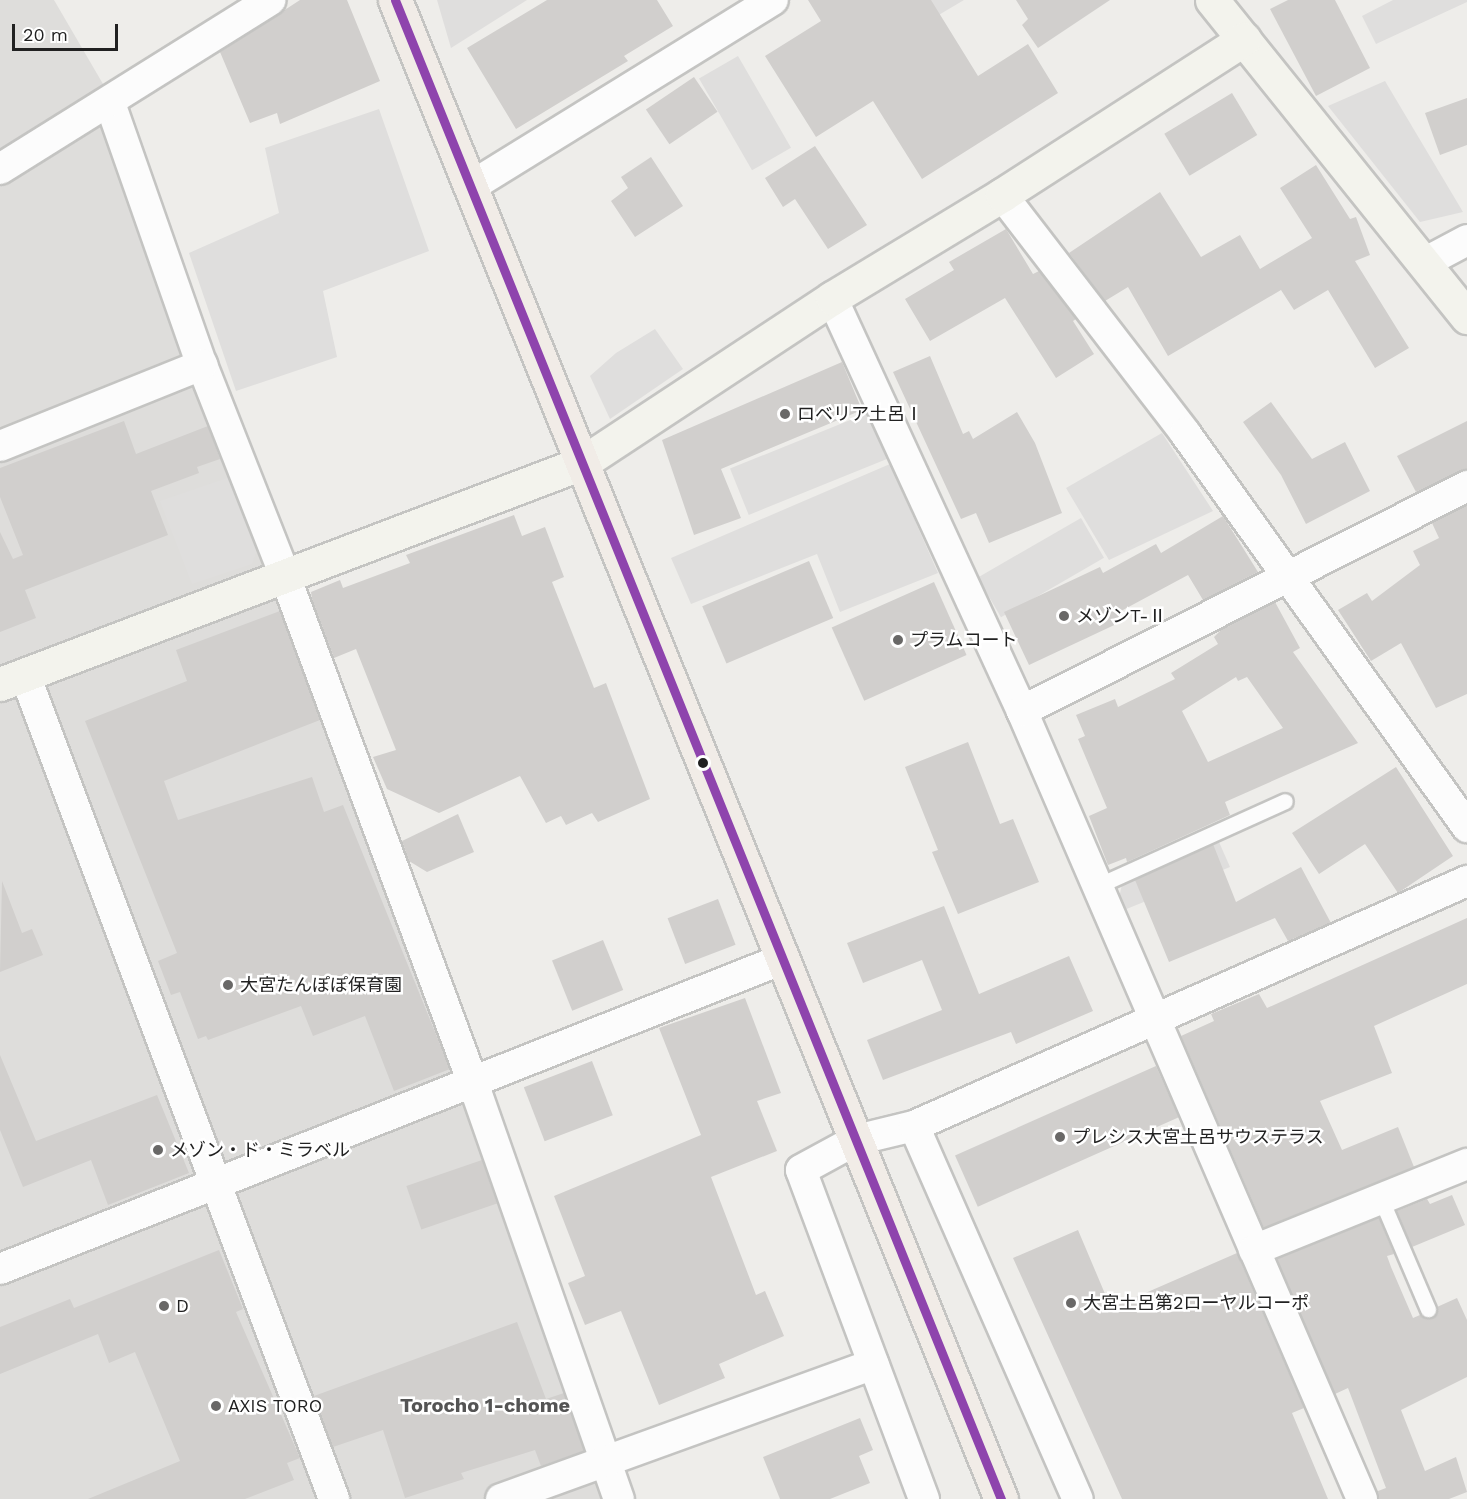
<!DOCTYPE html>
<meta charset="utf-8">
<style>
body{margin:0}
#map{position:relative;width:1467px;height:1499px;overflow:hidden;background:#eeedea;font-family:"Work Sans","Noto Sans JP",sans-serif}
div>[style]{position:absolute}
.residential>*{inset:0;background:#dedddb}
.parking>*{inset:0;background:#dfdedd;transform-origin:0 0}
.building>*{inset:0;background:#d1cfcd;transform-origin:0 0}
.roads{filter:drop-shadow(2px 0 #c4c4c2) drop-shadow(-2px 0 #c4c4c2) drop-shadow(0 2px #c4c4c2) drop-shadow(0 -2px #c4c4c2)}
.lane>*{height:15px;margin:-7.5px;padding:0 7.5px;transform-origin:7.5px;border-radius:7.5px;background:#fcfcfc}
.street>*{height:30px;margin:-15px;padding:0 15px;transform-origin:15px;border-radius:15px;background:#fcfcfc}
.secondary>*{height:33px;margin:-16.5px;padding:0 16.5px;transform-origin:16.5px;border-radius:16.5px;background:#f3f3ed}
.primary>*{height:33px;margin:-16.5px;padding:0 16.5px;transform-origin:16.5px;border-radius:16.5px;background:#f1ece7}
.bus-1>*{height:9px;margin:-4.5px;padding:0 4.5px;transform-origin:4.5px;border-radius:4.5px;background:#8e44ad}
.dots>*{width:16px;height:16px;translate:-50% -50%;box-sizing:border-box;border:3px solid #fff;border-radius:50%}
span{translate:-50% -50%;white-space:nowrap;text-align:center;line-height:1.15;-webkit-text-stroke:5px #fff;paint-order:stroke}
.poi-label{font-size:18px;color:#212121}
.left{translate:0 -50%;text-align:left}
.neighbourhood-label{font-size:20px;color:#545454;font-weight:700}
.scale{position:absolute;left:12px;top:24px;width:106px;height:27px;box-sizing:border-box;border:3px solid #212121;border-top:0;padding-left:8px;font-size:18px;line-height:21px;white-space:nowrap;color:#212121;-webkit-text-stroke:4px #fff;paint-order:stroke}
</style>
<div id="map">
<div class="residential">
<i style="clip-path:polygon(0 0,54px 0,110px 96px,628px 1499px,0 1499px)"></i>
</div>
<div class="parking">
<i style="clip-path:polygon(437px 0,527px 0,451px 48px)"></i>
<i style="clip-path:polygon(928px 0,964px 0,937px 16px)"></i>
<i style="clip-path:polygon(1393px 0,1467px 0,1467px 2px,1376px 44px,1362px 16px)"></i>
<i style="left:738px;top:56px;width:106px;height:45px;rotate:60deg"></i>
<i style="clip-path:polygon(1385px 81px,1463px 212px,1420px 222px,1328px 106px)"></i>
<i style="clip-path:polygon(379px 109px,429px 251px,323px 291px,337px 357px,236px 391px,189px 253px,279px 213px,265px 148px)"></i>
<i style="clip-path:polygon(655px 329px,683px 369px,610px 419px,590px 376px,616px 353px)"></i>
<i style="left:870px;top:412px;width:50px;height:151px;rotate:68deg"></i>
<i style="clip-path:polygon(1162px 433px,1213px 511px,1109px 560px,1066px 488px)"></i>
<i style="clip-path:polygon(890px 464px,938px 573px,840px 612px,817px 554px,691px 604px,671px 558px)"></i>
<i style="clip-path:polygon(230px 477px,258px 547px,252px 564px,192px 584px,160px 501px)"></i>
<i style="left:1081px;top:518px;width:46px;height:119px;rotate:60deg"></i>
<i style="clip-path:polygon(1219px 842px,1230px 867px,1124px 910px,1119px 898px,1122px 884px)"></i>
</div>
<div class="building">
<i style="clip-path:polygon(300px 0,347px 0,380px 81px,280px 124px,277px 113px,250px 123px,220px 52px)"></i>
<i style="clip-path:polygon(547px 0,657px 0,673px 26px,624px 56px,628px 61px,516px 129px,467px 48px)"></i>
<i style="clip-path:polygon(808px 0,931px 0,978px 76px,1028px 44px,1058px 93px,922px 179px,873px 101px,816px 137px,765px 56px,821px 21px)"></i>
<i style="clip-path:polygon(1016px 0,1110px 0,1038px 48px,1022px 25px,1028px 19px)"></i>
<i style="clip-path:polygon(1288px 0,1335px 0,1370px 68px,1316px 96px,1270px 9px)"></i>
<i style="left:694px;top:77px;width:42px;height:58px;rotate:56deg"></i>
<i style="left:1232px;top:93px;width:49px;height:79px;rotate:59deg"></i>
<i style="clip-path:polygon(1467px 98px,1467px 145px,1440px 155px,1425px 113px)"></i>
<i style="clip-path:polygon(815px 146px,867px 225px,828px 249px,795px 199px,783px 207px,765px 178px)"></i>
<i style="clip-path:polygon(651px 157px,683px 206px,635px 237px,611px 201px,628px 188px,621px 177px)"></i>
<i style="clip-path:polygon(1316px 165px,1350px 219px,1356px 217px,1370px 255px,1355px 261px,1409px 348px,1375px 368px,1328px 290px,1294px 310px,1281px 290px,1168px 356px,1128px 287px,1105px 301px,1069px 253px,1160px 192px,1201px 257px,1240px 235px,1260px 269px,1312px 238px,1280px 188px)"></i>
<i style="clip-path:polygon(1006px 229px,1033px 274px,1039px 271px,1076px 319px,1073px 321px,1094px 354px,1056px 378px,1005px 298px,930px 341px,905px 299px,954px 270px,949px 262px)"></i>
<i style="clip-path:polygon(930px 356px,963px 434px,969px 431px,973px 439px,1017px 412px,1035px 443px,1062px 513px,989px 543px,976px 513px,961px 519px,893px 372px)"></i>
<i style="clip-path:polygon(842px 362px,862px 410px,721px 469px,741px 518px,694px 535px,662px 440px)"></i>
<i style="clip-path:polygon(1271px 402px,1312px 459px,1345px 442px,1370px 491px,1306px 524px,1281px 475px,1243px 422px)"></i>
<i style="clip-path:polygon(124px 421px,136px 454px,208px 426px,220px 459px,197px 467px,199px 473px,151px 491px,168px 535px,25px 590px,36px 618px,0 632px,0 532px,13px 559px,23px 555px,0 497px,0 468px)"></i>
<i style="clip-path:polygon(1467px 421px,1467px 469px,1416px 492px,1397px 456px)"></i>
<i style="clip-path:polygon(1467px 505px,1467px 694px,1436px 708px,1401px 643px,1371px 661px,1338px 610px,1367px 593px,1372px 601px,1420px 565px,1413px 551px,1439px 538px,1432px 523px)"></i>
<i style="clip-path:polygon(514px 515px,522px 536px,545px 527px,564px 577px,552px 582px,594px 688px,606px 683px,650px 799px,598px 822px,592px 813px,566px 825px,561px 816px,546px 823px,520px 776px,439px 813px,387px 789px,373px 757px,396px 750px,356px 649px,334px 658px,312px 599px,311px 592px,340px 580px,343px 588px,410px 563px,406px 555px)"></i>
<i style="clip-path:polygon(1223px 516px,1258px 572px,1203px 600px,1188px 575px,1121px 611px,1125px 620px,1029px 665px,1004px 612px,1100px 567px,1103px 573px,1156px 544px,1161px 553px)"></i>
<i style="left:809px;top:561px;width:62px;height:116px;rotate:67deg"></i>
<i style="left:934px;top:582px;width:80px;height:112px;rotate:66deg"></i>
<i style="clip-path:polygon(evenodd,1275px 602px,1300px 648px,1293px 652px,1358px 743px,1225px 802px,1230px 815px,1127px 862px,1126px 858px,1108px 865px,1089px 816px,1107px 808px,1078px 739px,1085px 736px,1076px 715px,1115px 699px,1118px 707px,1175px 679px,1171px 673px,1218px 644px,1214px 637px,1221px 630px,1275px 602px,1236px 677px,1238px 681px,1247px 677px,1283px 728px,1208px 762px,1182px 711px,1236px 677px)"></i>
<i style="clip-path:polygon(280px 611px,320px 720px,164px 781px,178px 820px,312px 777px,324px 812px,343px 805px,450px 1069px,394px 1091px,365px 1016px,313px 1036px,301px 1006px,208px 1040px,206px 1036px,198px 1039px,180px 992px,171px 995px,158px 961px,177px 953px,85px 721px,187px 681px,176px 650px)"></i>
<i style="clip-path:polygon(968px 742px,1000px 824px,1013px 819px,1039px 882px,958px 914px,932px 852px,938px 850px,905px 767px)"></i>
<i style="clip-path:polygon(1396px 767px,1453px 856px,1398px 893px,1365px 844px,1319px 874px,1292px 833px)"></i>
<i style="clip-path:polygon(458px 814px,474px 852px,427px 872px,409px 861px,402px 841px)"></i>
<i style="clip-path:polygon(1213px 844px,1236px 902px,1301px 867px,1331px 923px,1288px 941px,1275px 918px,1169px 962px,1135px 880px)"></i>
<i style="clip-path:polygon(2px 881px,22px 933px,32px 929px,43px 955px,0 972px)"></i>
<i style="left:718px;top:899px;width:49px;height:54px;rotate:69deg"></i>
<i style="clip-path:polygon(944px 906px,979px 994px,1069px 956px,1093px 1011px,1016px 1044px,1011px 1032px,883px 1080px,867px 1040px,942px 1010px,922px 960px,863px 983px,847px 943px)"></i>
<i style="clip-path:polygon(1467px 918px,1467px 984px,1374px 1026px,1392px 1073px,1320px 1101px,1342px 1150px,1398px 1127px,1414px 1167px,1264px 1228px,1181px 1036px,1214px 1021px,1211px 1014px,1259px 994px,1267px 1008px)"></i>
<i style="left:603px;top:940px;width:54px;height:55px;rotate:68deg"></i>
<i style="clip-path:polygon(745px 998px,781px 1093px,757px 1101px,777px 1151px,711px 1177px,756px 1295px,765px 1291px,784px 1336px,719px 1364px,725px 1378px,659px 1405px,621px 1311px,585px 1325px,568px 1283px,585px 1276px,554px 1196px,701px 1135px,659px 1028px)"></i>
<i style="clip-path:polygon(0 1055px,36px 1141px,157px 1095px,189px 1173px,108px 1205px,91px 1160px,23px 1187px,0 1130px)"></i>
<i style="left:592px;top:1061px;width:58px;height:73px;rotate:69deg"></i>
<i style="left:1156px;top:1066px;width:56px;height:220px;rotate:66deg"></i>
<i style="left:482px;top:1160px;width:46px;height:80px;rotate:71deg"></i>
<i style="clip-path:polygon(1452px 1195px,1465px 1225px,1412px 1247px,1397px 1211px,1427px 1199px,1430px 1204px)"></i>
<i style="clip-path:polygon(1379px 1218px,1394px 1254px,1387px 1256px,1391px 1267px,1413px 1318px,1420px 1315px,1432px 1318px,1437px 1307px,1457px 1298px,1467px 1320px,1467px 1377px,1401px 1410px,1425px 1471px,1456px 1457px,1467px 1492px,1449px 1499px,1379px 1499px,1378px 1491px,1386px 1488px,1348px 1388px,1335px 1394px,1277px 1259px)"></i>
<i style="clip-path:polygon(1078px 1230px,1111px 1308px,1237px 1253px,1304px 1408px,1292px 1413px,1328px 1499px,1122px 1499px,1013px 1258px)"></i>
<i style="clip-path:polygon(219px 1250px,243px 1309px,236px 1312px,300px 1458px,287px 1463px,294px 1480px,245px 1499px,88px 1499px,180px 1461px,135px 1352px,109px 1363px,98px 1334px,0 1374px,0 1327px,70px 1299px,74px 1308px)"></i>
<i style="clip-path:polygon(517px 1322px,546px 1399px,564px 1393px,584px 1451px,541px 1466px,535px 1450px,461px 1473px,464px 1479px,405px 1498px,383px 1430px,333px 1447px,314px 1396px)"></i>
<i style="clip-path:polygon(860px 1418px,873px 1450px,859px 1456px,870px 1483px,830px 1499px,780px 1499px,763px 1457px)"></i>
</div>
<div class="roads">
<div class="lane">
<i style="left:1097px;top:886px;width:206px;rotate:-24.3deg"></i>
<i style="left:1381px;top:1199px;width:120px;rotate:66.9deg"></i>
</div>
<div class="street">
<i style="left:110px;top:103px;width:278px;rotate:70.7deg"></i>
<i style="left:202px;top:365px;width:227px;rotate:68.5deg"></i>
<i style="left:285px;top:576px;width:552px;rotate:69.66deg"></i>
<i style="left:477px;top:1094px;width:429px;rotate:70.7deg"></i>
<i style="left:0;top:169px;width:319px;rotate:-32deg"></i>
<i style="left:470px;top:187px;width:356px;rotate:-31.7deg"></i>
<i style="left:1002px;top:195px;width:300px;rotate:52.4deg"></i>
<i style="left:1185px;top:433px;width:485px;rotate:54.4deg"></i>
<i style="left:1424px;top:263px;width:49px;rotate:-28.1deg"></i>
<i style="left:832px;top:298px;width:455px;rotate:65.3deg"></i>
<i style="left:1022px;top:711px;width:858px;rotate:66.66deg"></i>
<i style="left:0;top:446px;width:218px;rotate:-21.9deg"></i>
<i style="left:25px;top:675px;width:880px;rotate:69.44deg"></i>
<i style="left:1022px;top:711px;width:499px;rotate:-26.8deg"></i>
<i style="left:914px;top:1126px;width:407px;rotate:66.3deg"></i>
<i style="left:1254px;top:1250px;width:230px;rotate:-22deg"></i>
<i style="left:0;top:1269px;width:842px;rotate:-21.6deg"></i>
<i style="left:501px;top:1499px;width:396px;rotate:-19.9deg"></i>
<i style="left:924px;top:1499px;width:351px;rotate:-110.5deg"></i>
<i style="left:801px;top:1170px;width:63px;rotate:-28.6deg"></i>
<i style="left:856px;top:1140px;width:60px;rotate:-13.6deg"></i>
<i style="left:914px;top:1126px;width:605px;rotate:-23.9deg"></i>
</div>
<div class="secondary">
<i style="left:1212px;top:0;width:407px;rotate:51.2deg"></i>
<i style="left:0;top:684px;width:623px;rotate:-20.79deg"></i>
<i style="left:582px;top:463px;width:300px;rotate:-33.4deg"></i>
<i style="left:832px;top:298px;width:199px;rotate:-31.2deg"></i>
<i style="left:1002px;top:195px;width:288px;rotate:-32.8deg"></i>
</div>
<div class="primary">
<i style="left:395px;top:0;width:1617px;rotate:67.99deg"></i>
</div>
</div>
<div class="bus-1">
<i style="left:395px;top:0;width:1617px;rotate:67.99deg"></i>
</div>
<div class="dots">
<i style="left:785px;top:414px;background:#696867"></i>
<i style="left:1064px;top:616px;background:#696867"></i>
<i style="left:898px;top:640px;background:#696867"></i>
<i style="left:703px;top:763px;background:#212121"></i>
<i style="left:228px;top:985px;background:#696867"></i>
<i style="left:1060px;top:1137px;background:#696867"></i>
<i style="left:158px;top:1150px;background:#696867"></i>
<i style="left:1071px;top:1303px;background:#696867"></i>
<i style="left:164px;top:1306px;background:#696867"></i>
<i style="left:216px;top:1406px;background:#696867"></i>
</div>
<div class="poi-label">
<span class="left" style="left:797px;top:414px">ロベリア土呂Ⅰ</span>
<span class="left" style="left:1076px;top:616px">メゾンT-Ⅱ</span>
<span class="left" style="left:910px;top:640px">プラムコート</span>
<span class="left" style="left:240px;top:985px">大宮たんぽぽ保育園</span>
<span class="left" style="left:1072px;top:1137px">プレシス大宮土呂サウステラス</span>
<span class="left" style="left:170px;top:1150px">メゾン・ド・ミラベル</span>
<span class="left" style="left:1083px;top:1303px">大宮土呂第2ローヤルコーポ</span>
<span class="left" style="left:176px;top:1306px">D</span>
<span class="left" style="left:228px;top:1406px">AXIS TORO</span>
</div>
<div class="neighbourhood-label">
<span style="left:485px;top:1405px">Torocho 1-chome</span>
</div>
<div class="scale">20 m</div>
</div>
